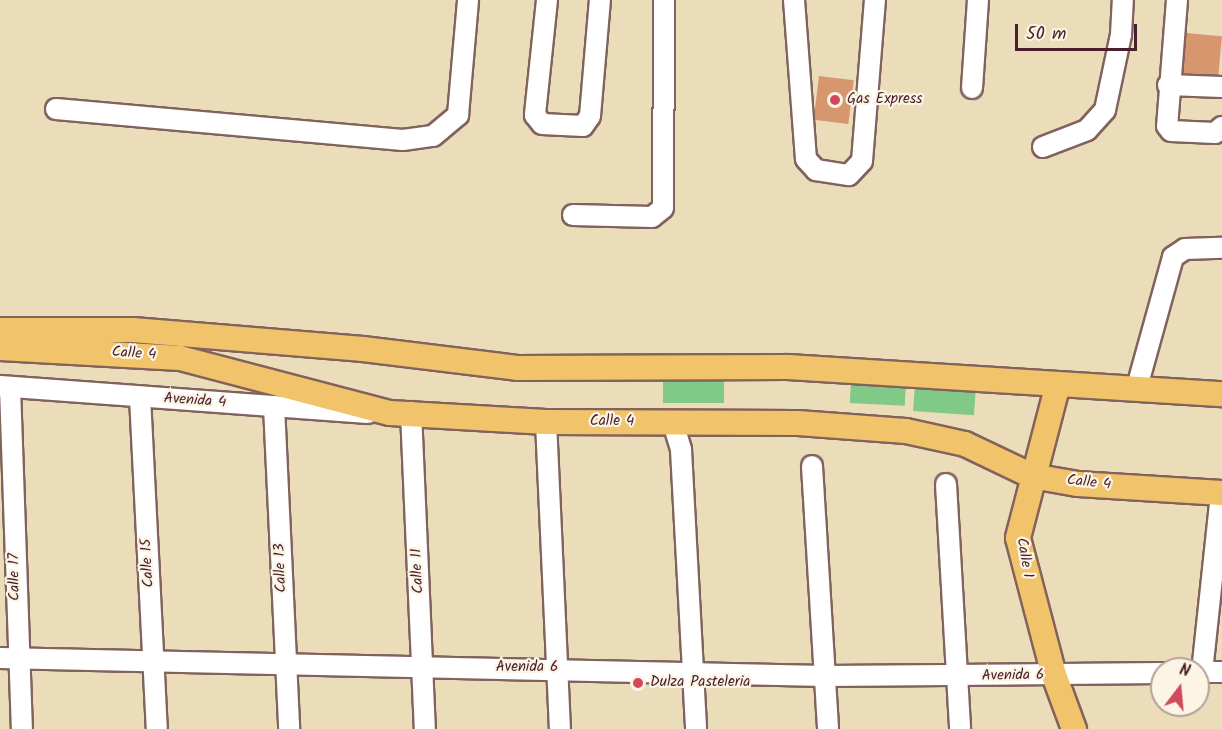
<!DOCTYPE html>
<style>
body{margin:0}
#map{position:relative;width:1222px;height:729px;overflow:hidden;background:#ebddba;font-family:Kalam,sans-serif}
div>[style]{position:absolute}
.green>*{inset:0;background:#80c986;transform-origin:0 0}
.building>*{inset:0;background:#d6976f;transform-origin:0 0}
.roads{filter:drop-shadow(2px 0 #82625d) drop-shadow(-2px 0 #82625d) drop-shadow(0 2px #82625d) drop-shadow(0 -2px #82625d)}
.minor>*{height:20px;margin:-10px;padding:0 10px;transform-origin:10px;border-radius:10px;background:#fff}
.major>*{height:24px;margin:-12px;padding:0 12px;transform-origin:12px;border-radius:12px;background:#f1c36a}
.dots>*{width:16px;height:16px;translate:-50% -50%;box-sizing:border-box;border:3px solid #fcf5e5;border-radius:50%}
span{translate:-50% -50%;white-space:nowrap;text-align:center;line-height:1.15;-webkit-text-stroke:4.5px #fcf5e5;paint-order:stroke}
.poi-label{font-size:15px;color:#4a1f2b}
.left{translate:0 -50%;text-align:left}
.street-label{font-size:15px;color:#4a1f2b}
.north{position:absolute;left:1150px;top:657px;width:60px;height:60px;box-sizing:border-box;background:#fcf5e5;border:2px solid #b59f9b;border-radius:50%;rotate:16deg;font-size:16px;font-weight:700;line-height:24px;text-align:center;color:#4a1f2b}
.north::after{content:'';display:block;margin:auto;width:21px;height:27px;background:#d1495b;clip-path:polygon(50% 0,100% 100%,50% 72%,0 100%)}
.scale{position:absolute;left:1015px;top:24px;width:122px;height:27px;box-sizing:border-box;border:3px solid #4a1f2b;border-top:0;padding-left:8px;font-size:18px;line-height:21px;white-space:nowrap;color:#4a1f2b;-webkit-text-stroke:4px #fcf5e5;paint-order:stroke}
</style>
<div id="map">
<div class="green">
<i style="left:663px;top:370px;width:61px;height:33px"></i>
<i style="left:851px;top:380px;width:55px;height:23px;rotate:3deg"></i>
<i style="left:915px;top:384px;width:61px;height:27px;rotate:4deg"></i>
</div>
<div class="building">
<i style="left:1186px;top:33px;width:36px;height:41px;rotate:5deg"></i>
<i style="left:819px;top:76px;width:35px;height:44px;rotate:7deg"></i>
</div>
<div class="roads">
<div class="minor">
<i style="left:547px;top:0;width:116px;rotate:96deg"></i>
<i style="left:535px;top:115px;width:11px;rotate:52deg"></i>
<i style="left:542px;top:124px;width:41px;rotate:2.8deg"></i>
<i style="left:583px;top:126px;width:12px;rotate:-55deg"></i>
<i style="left:590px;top:116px;width:116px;rotate:-85.1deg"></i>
<i style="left:794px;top:0;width:159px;rotate:85.7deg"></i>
<i style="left:806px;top:159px;width:15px;rotate:48deg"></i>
<i style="left:816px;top:170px;width:33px;rotate:9deg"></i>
<i style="left:849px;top:175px;width:19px;rotate:-47deg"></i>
<i style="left:862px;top:161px;width:162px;rotate:-85.4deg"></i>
<i style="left:1177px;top:0;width:126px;rotate:94.5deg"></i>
<i style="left:1167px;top:126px;width:6px;rotate:51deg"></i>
<i style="left:1171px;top:131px;width:44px;rotate:2.6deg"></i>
<i style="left:1215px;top:133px;width:9px;rotate:-41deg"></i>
<i style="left:1168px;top:85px;width:54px;rotate:2.1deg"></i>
<i style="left:972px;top:88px;width:88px;rotate:-86.1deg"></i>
<i style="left:56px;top:109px;width:348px;rotate:5.1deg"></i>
<i style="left:403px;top:140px;width:30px;rotate:-8deg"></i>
<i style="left:433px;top:136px;width:33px;rotate:-40deg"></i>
<i style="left:458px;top:115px;width:115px;rotate:-85deg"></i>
<i style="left:1043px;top:147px;width:47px;rotate:-21.1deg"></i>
<i style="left:1087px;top:130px;width:27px;rotate:-48deg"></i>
<i style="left:1105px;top:110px;width:77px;rotate:-78deg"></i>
<i style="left:1121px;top:35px;width:35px;rotate:-87deg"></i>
<i style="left:573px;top:215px;width:79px;rotate:1.5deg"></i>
<i style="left:652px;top:217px;width:14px;rotate:-39deg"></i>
<i style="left:663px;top:208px;width:208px;rotate:-89.7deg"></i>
<i style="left:0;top:386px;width:369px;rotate:4.2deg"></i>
<i style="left:1137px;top:387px;width:135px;rotate:-74.5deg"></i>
<i style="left:1173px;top:257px;width:14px;rotate:-34deg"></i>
<i style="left:1185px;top:249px;width:37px;rotate:-2deg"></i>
<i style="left:10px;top:388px;width:341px;rotate:88deg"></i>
<i style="left:140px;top:397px;width:332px;rotate:87.1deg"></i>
<i style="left:274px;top:406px;width:323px;rotate:87.3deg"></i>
<i style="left:411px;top:412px;width:317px;rotate:87.5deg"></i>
<i style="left:546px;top:422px;width:307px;rotate:87.4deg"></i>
<i style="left:673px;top:423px;width:28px;rotate:73deg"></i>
<i style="left:681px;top:450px;width:279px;rotate:86.9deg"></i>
<i style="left:812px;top:466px;width:263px;rotate:86.5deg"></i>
<i style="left:946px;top:484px;width:245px;rotate:86.7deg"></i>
<i style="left:0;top:658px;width:825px;rotate:1.25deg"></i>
<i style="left:825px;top:676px;width:337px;rotate:-0.5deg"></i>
<i style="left:1198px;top:672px;width:24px"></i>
<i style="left:1202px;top:672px;width:180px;rotate:-83.9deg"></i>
</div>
<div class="major">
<i style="left:0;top:330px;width:133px"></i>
<i style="left:133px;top:330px;width:231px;rotate:4.7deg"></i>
<i style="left:363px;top:349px;width:155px;rotate:7deg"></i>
<i style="left:517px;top:368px;width:271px;rotate:-0.2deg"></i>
<i style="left:788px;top:367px;width:435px;rotate:3.6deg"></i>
<i style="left:0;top:348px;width:180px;rotate:3.2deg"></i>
<i style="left:180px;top:358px;width:217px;rotate:14.7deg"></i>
<i style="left:390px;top:413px;width:156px;rotate:3.3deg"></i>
<i style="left:546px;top:422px;width:252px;rotate:0.2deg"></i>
<i style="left:798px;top:423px;width:108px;rotate:4.2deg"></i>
<i style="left:906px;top:431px;width:60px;rotate:12.4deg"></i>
<i style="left:965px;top:444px;width:74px;rotate:25.5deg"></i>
<i style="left:1032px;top:476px;width:47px;rotate:9.9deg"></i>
<i style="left:1078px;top:484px;width:144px;rotate:3.6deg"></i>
<i style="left:1058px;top:384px;width:159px;rotate:104.6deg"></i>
<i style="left:1018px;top:538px;width:142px;rotate:75.3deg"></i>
<i style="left:1054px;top:675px;width:58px;rotate:69.7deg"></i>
</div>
</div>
<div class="dots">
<i style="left:835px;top:100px;background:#d1495b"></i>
<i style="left:638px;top:683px;background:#d1495b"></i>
</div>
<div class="poi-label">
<span class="left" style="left:847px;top:100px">Gas Express</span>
<span class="left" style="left:650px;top:683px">Dulza Pasteleria</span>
</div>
<div class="street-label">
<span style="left:134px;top:354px;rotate:4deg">Calle 4</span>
<span style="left:195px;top:401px;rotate:4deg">Avenida 4</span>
<span style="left:612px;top:422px">Calle 4</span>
<span style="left:1089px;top:483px;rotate:6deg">Calle 4</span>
<span style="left:1024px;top:558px;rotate:80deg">Calle 1</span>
<span style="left:148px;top:563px;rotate:-93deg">Calle 15</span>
<span style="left:281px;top:568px;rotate:-92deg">Calle 13</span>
<span style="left:418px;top:571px;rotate:-93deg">Calle 11</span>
<span style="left:15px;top:577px;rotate:-91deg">Calle 17</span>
<span style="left:527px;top:668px">Avenida 6</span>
<span style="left:1013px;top:676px;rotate:-1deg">Avenida 6</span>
</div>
<div class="north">N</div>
<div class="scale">50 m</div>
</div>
